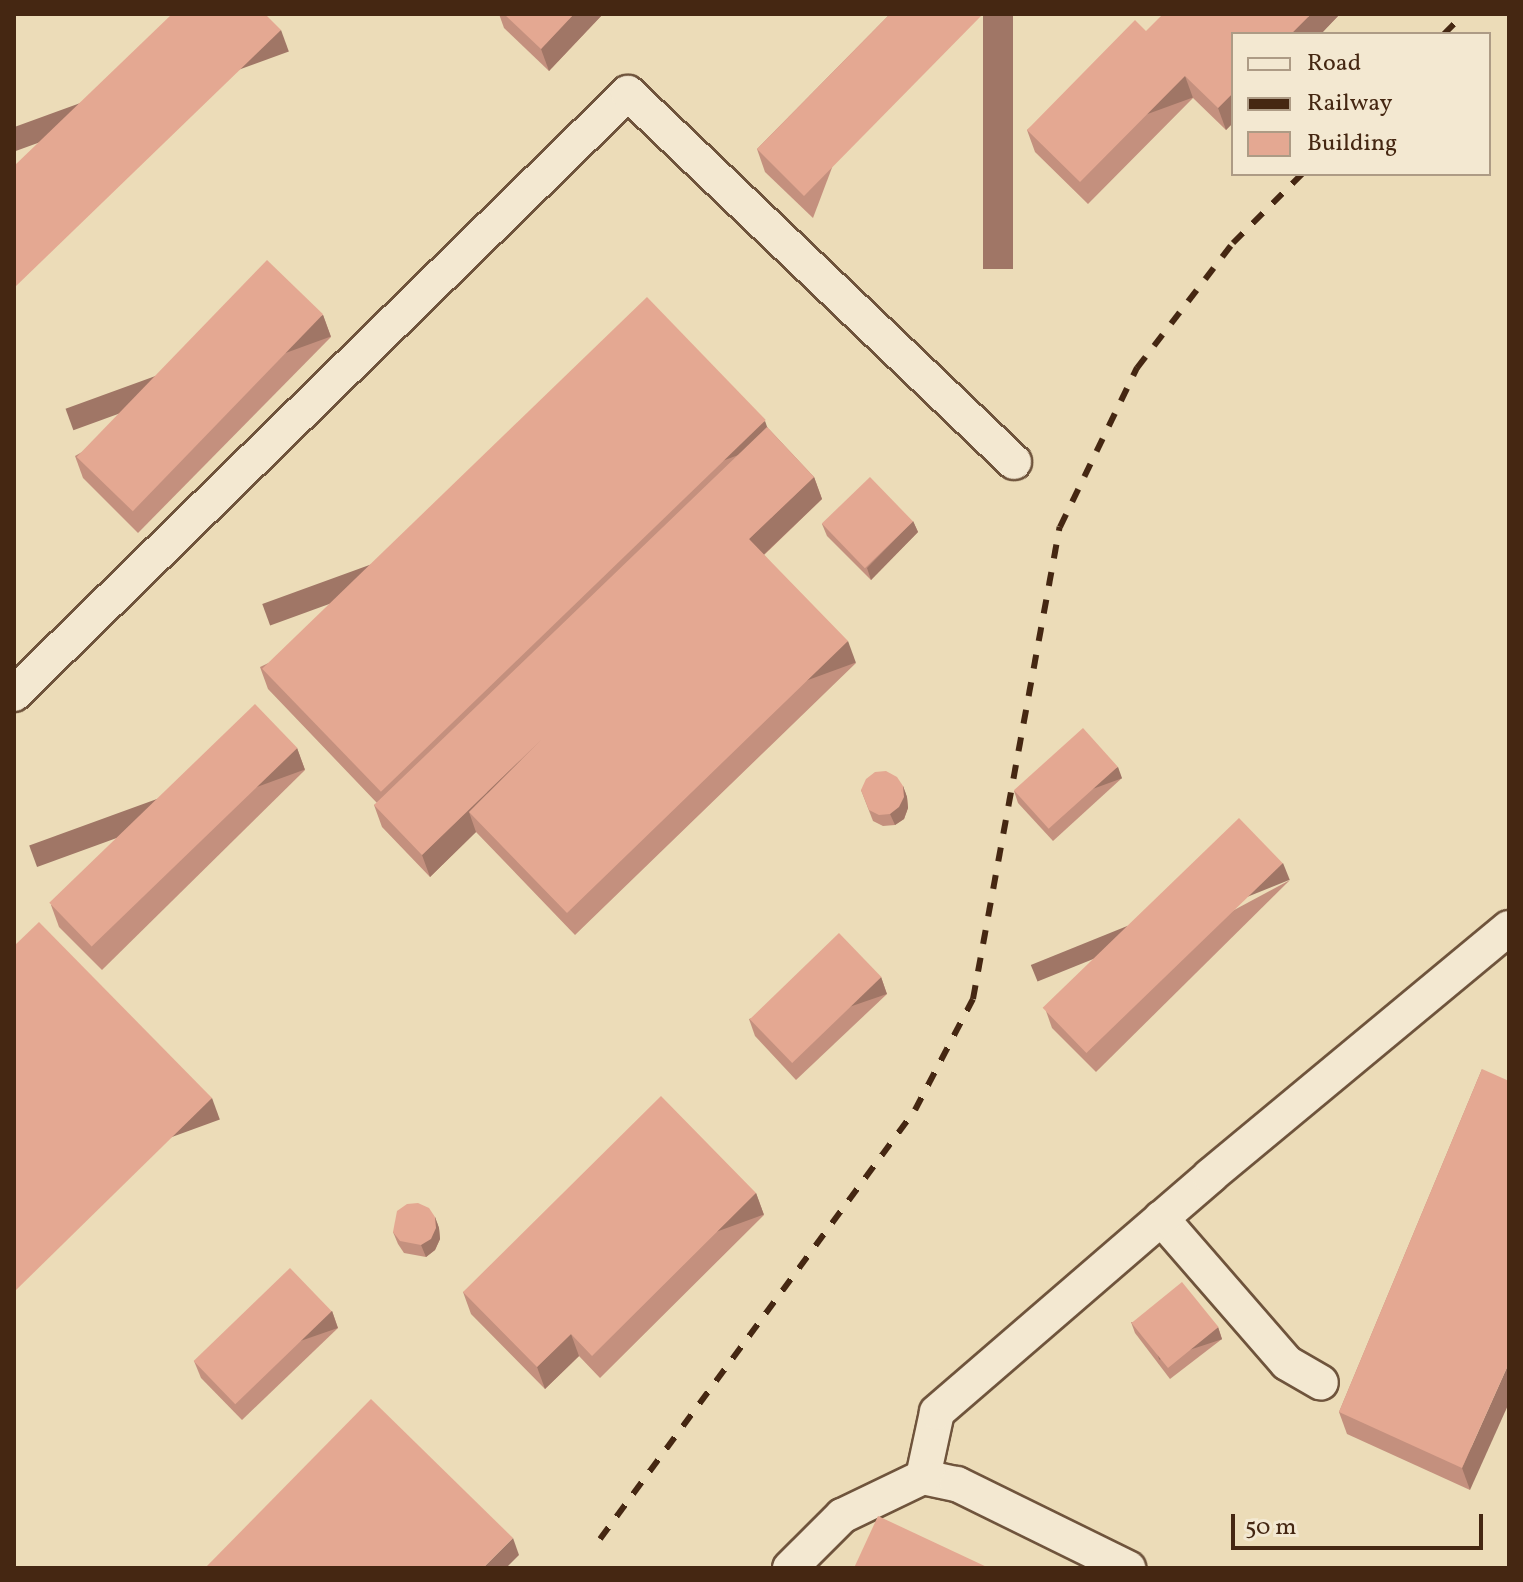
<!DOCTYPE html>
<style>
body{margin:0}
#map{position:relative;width:1523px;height:1582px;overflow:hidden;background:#ecdcb8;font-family:Vollkorn,serif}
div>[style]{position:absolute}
.roads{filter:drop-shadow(2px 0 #6f543c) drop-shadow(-2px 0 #6f543c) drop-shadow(0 2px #6f543c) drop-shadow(0 -2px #6f543c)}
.minor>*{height:34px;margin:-17px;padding:0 17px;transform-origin:17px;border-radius:17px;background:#f3e8d1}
.rail>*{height:6px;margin-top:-3px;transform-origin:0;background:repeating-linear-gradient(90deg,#452712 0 14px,transparent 0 28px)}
.wall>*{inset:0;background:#c4907e}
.shaded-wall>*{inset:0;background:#a07666;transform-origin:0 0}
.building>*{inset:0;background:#e4a892;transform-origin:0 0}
span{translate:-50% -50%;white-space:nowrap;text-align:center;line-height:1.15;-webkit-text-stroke:6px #f3e8d1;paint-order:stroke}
.frame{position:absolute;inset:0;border:16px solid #452712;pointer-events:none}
.legend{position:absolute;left:1231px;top:32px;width:260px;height:144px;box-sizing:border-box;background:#f3e8d1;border:2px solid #ad9b85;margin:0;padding:10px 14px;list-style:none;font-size:24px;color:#452712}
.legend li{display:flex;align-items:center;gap:16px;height:40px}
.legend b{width:40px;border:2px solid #ad9b85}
.scale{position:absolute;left:1231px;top:1514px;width:252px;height:36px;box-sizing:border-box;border:4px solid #452712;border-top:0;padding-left:10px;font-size:24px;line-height:28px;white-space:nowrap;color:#452712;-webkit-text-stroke:6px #f3e8d1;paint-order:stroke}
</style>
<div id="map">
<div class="roads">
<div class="minor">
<i style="left:14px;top:694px;width:859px;rotate:-44.39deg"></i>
<i style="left:628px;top:93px;width:534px;rotate:43.71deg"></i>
<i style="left:1161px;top:1218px;width:192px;rotate:49deg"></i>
<i style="left:1287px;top:1363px;width:39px;rotate:30deg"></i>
<i style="left:923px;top:1477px;width:66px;rotate:-77.8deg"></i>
<i style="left:937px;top:1412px;width:361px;rotate:-40.8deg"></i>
<i style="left:1210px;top:1176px;width:388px;rotate:-39.7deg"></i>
<i style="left:923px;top:1477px;width:35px;rotate:12deg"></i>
<i style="left:957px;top:1484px;width:191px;rotate:26.2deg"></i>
<i style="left:790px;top:1568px;width:74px;rotate:-45deg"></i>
<i style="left:842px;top:1516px;width:90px;rotate:-25.7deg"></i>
</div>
</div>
<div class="rail">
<i style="left:1444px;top:34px;width:28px;rotate:-45deg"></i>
<i style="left:600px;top:1539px;width:532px;rotate:-53.71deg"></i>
<i style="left:915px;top:1110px;width:125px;rotate:-62.4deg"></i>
<i style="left:973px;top:999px;width:480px;rotate:-79.6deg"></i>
<i style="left:1060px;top:527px;width:177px;rotate:-64.2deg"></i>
<i style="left:1137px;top:368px;width:158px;rotate:-52.5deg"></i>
<i style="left:1233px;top:243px;width:98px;rotate:-45deg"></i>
</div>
<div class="wall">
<i style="clip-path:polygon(499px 14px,603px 14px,549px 71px,504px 28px)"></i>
<i style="clip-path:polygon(890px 14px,813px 218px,765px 172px,757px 149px)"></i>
<i style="clip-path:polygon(1340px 14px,1226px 130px,1193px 98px,1088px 204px,1035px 152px,1027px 130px,1146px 31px)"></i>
<i style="clip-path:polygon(323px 315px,331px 337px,138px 533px,83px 478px,75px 456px)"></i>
<i style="clip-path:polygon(767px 427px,814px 477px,822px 499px,764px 555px,856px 663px,575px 935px,476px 832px,430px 877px,382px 827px,374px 805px,377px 803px,268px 689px,260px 667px)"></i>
<i style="clip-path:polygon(913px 521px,918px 532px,871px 580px,827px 536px,822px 524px)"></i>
<i style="clip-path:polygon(297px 748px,305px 770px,102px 970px,59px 927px,51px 905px)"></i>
<i style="clip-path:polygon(1122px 778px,1053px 841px,1018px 803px,1014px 791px)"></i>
<i style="clip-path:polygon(903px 786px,907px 797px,908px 808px,904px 819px,895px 825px,883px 826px,873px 821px,861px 790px)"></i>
<i style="clip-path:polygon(1290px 880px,1096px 1072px,1052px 1028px,1046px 1011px)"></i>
<i style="clip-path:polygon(881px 977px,887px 994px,796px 1080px,755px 1036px,749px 1019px)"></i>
<i style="clip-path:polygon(1482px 1069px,1470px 1490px,1347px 1434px,1339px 1412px)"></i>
<i style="clip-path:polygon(756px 1193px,764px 1215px,600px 1378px,579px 1356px,545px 1389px,471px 1314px,463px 1292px)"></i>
<i style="clip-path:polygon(435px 1217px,439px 1228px,440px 1239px,435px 1250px,426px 1257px,404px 1253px,398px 1244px,393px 1232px)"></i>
<i style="clip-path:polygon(332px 1311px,338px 1328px,242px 1420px,201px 1378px,194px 1361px)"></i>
<i style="clip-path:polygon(1131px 1322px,1218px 1327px,1222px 1339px,1170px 1379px,1135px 1333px)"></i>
</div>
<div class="shaded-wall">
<i style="clip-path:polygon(574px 14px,603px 14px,549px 71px,541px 49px)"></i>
<i style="left:983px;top:14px;width:30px;height:255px"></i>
<i style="clip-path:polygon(1311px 14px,1340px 14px,1321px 34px,1291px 34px)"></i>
<i style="left:281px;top:30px;width:23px;height:371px;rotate:70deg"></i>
<i style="left:1185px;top:76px;width:23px;height:149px;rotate:70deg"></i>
<i style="clip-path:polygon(1233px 93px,1233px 123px,1226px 130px,1218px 108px)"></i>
<i style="left:323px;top:315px;width:23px;height:274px;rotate:70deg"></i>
<i style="left:765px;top:421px;width:23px;height:535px;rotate:70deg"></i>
<i style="clip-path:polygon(814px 477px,822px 499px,757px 561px,749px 539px)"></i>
<i style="clip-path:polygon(913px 521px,918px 532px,871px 580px,867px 568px)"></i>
<i style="left:848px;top:641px;width:23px;height:391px;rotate:70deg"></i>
<i style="clip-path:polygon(542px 739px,469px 812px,476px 832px,430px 877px,422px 855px)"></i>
<i style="left:297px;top:748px;width:23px;height:285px;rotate:70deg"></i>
<i style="left:1118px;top:767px;width:12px;height:93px;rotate:70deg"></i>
<i style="clip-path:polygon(903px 786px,907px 797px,908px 808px,904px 819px,895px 825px,890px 814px)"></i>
<i style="left:1283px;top:863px;width:18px;height:272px;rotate:68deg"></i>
<i style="left:881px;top:977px;width:18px;height:125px;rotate:71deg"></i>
<i style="left:212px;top:1098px;width:23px;height:277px;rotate:70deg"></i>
<i style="left:756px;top:1193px;width:23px;height:231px;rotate:70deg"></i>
<i style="clip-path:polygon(435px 1217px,439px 1228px,440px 1239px,435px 1250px,426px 1257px,421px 1245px)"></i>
<i style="left:332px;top:1311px;width:18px;height:133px;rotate:71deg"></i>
<i style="left:1218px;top:1327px;width:13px;height:66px;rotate:72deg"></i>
<i style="clip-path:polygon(571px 1334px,579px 1356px,545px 1389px,537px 1367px)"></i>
<i style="clip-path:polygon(1509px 1363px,1509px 1403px,1470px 1490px,1462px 1468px)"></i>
<i style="clip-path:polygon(513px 1538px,519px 1555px,506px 1568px,483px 1568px)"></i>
</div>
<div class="building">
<i style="clip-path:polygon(172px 14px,265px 14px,281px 30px,14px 288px,14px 166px)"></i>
<i style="clip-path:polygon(504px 14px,574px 14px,541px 49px)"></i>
<i style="clip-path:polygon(890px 14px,983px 14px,804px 196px,757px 149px)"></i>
<i style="clip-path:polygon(1163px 14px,1311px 14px,1291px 34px,1233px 34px,1233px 93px,1218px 108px,1185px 76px,1080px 182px,1027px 130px,1135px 20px,1146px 31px)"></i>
<i style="left:267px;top:260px;width:78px;height:274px;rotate:44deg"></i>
<i style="left:647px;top:297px;width:171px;height:535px;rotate:46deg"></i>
<i style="clip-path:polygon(767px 427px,814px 477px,749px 539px,848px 641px,567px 913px,469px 812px,542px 739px,422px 855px,374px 805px)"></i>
<i style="left:870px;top:477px;width:62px;height:67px;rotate:46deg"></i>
<i style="left:255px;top:704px;width:61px;height:286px;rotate:46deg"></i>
<i style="left:1083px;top:728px;width:52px;height:93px;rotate:48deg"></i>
<i style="clip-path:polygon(886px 771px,897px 777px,903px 786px,904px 797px,899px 807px,890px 814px,879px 815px,869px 810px,861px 790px,866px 779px,875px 772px)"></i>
<i style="left:1239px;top:818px;width:63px;height:273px;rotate:46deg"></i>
<i style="clip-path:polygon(39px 922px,212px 1098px,14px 1292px,14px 946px)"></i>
<i style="left:839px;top:933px;width:61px;height:124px;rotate:46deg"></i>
<i style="clip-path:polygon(1482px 1069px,1509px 1081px,1509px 1363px,1462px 1468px,1339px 1412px)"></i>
<i style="clip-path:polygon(661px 1096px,756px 1193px,592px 1356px,571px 1334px,537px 1367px,463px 1292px)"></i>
<i style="clip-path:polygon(418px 1203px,429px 1208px,435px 1217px,436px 1228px,431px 1239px,421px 1245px,400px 1241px,393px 1232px,397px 1211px,407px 1204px)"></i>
<i style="left:290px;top:1268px;width:60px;height:134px;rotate:46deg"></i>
<i style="left:1182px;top:1282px;width:58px;height:65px;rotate:51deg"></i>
<i style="clip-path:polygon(371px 1399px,513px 1538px,483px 1568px,205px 1568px)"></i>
<i style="clip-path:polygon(878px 1516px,989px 1568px,854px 1568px)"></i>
</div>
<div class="frame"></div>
<ul class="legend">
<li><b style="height:10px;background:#f3e8d1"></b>Road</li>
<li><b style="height:10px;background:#452712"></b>Railway</li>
<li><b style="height:22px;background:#e4a892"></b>Building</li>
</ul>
<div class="scale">50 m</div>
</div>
